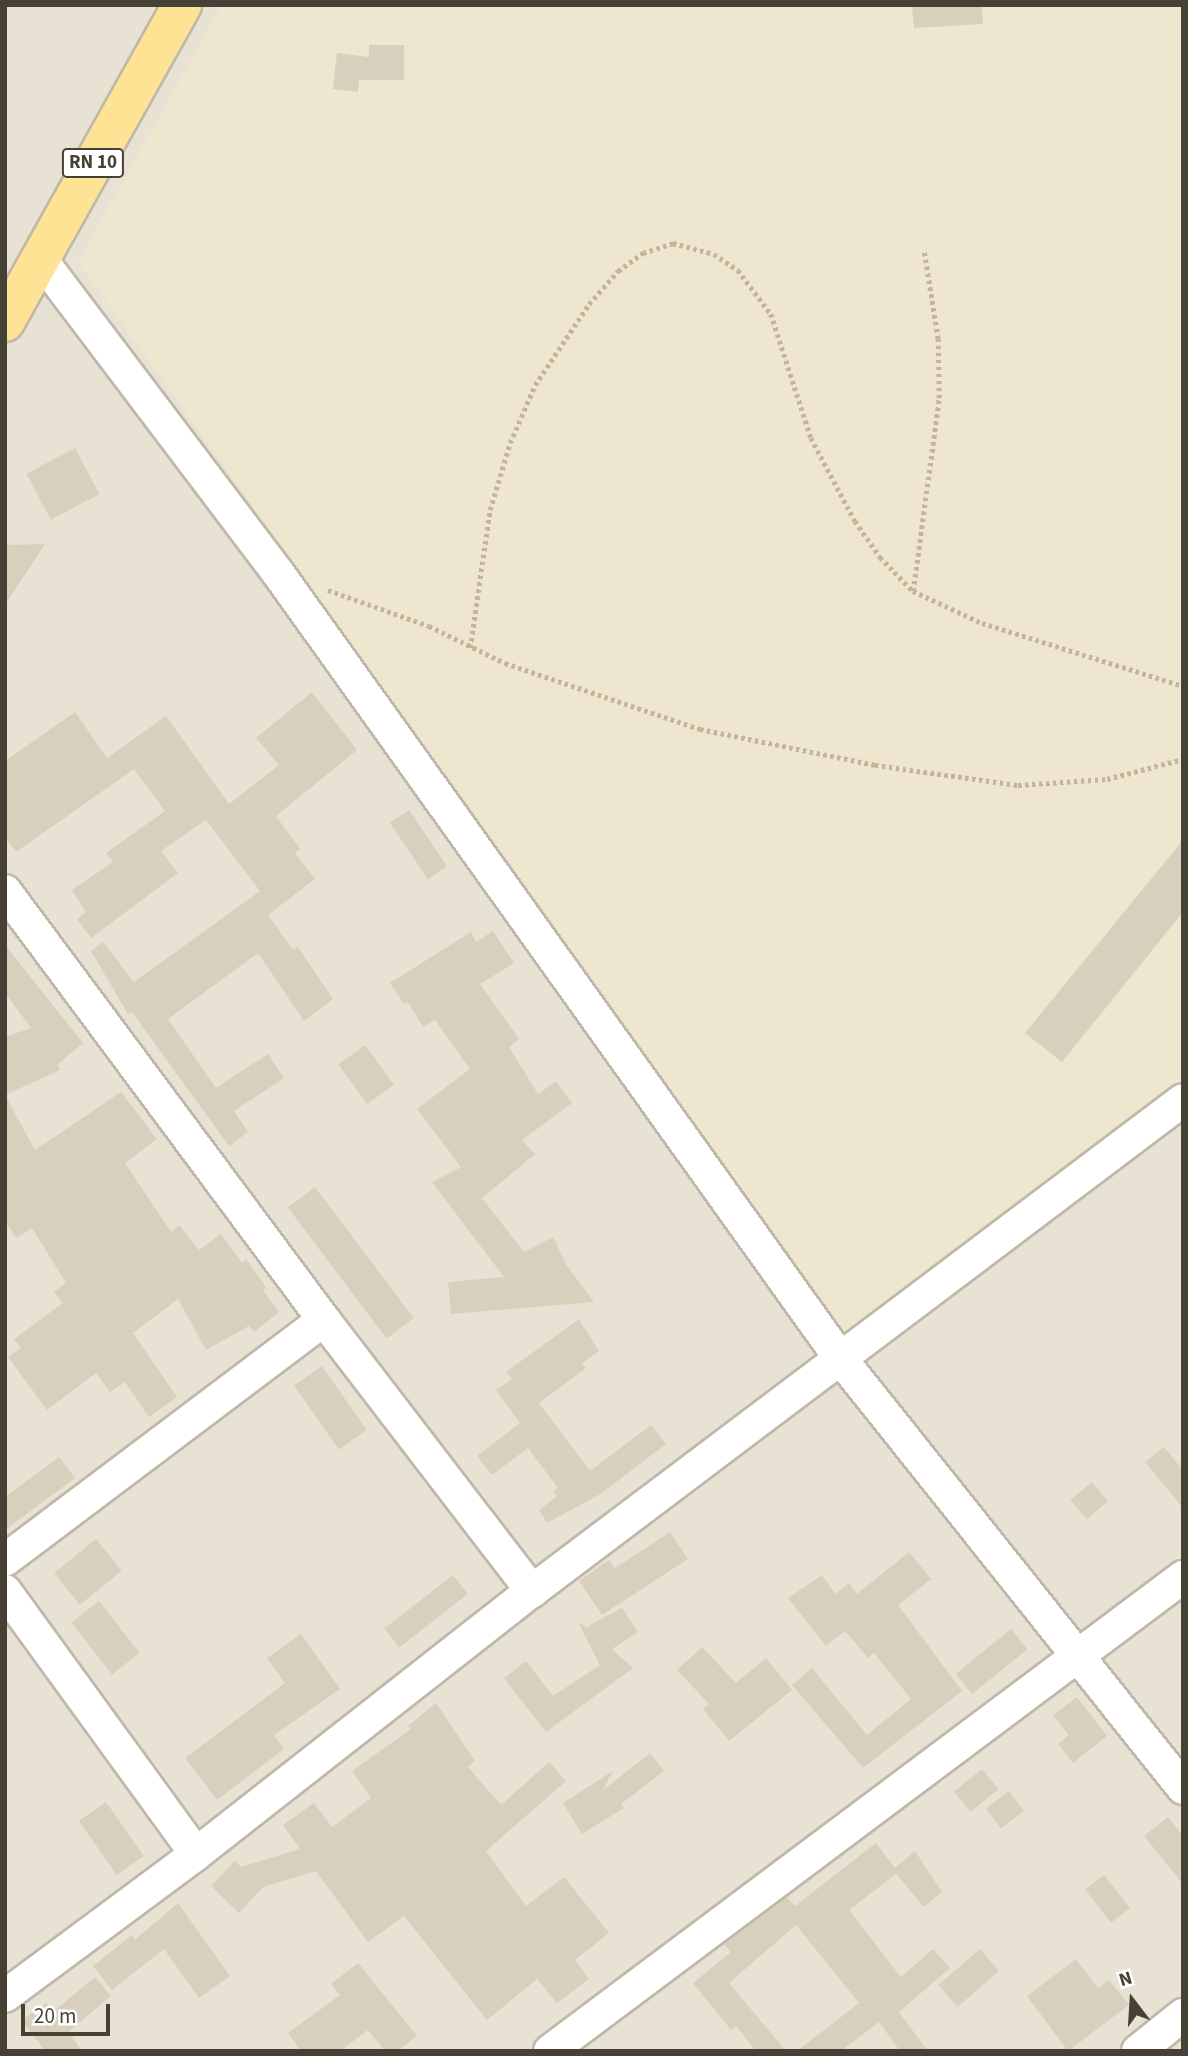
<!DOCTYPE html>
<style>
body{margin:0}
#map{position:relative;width:1188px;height:2056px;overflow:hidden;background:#f4f0e6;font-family:"Source Sans 3",sans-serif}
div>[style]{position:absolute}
.residential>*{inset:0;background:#e8e2d4;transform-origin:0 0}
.education>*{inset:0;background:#eee6cf}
.building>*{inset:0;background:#d9cfbd;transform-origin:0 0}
.path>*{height:4.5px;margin-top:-2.25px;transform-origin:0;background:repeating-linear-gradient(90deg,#c3b598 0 3.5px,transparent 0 7px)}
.roads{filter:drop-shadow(2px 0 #c0b8a8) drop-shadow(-2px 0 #c0b8a8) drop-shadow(0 2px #c0b8a8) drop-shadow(0 -2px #c0b8a8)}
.minor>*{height:32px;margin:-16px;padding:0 16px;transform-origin:16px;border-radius:16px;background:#fff}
.major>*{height:38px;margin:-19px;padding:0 19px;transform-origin:19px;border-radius:19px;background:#ffe394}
span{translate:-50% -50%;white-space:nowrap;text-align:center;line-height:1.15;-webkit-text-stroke:6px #fff;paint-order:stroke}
.shield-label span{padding:2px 5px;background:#fff;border:2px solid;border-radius:5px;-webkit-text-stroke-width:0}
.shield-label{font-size:19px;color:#474035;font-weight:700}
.frame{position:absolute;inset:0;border:7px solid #474035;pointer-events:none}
.north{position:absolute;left:1097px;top:1965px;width:70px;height:70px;-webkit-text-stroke:5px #fff;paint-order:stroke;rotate:343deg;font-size:19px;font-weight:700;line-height:28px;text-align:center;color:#474035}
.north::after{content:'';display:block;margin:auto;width:24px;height:32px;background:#474035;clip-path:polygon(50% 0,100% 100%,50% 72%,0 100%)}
.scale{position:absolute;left:21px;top:2004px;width:89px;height:32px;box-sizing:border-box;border:4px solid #474035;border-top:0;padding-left:9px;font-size:21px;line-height:24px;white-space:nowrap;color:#474035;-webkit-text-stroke:5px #fff;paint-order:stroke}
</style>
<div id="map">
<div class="residential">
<i style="left:5px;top:5px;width:1178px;height:2046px"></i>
</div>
<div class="education">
<i style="clip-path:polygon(222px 5px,1183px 5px,1183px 1080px,846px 1333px,78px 262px)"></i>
</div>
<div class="building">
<i style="clip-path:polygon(912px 5px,982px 5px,983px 24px,914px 28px)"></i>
<i style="clip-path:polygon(369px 45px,404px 45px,404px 80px,359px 80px,358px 92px,333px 89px,337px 53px,369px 57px)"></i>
<i style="left:75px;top:448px;width:52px;height:55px;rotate:62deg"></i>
<i style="clip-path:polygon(45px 544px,5px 605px,5px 545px)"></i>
<i style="clip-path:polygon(312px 692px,357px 750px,276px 816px,300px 849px,295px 853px,315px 879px,268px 915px,293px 950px,298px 947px,333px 999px,304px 1021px,258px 953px,168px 1019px,216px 1088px,268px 1054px,284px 1078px,234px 1111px,248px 1132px,229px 1146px,132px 1012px,128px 1014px,91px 951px,103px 942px,134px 982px,260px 891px,206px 820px,161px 851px,178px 873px,91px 938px,77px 919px,86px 912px,72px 890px,113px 862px,106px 853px,165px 811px,134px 769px,16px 852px,5px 837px,5px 761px,75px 712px,107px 758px,166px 716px,229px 804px,279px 765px,256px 738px)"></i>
<i style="left:409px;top:810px;width:68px;height:23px;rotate:56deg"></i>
<i style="clip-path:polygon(1183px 840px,1183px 912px,1062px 1062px,1025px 1033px)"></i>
<i style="clip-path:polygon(493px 931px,514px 963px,480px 984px,519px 1039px,509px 1047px,538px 1094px,556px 1081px,572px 1103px,522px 1140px,535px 1154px,482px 1198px,524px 1252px,553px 1237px,567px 1266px,594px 1302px,451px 1314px,448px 1282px,504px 1277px,432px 1182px,461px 1167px,417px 1109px,470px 1069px,435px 1020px,423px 1027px,408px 1002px,404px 1004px,390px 983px,471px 932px,476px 942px)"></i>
<i style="clip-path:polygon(5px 945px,83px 1043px,57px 1065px,60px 1070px,5px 1095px,35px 1150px,121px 1092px,157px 1139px,125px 1163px,171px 1232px,179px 1225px,199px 1250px,221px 1234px,242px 1263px,246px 1259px,266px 1287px,263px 1290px,279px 1312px,254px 1332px,249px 1326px,206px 1350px,178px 1299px,133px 1333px,177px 1397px,149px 1417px,125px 1382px,110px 1392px,96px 1373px,47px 1410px,8px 1357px,21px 1348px,14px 1339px,63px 1303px,54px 1292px,66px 1283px,32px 1228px,16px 1238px,5px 1221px,5px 1037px,31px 1028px,5px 993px)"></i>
<i style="left:365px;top:1045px;width:49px;height:33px;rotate:54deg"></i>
<i style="left:315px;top:1187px;width:164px;height:34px;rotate:53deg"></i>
<i style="clip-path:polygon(579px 1319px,599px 1351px,582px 1363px,586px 1368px,539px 1403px,590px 1471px,651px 1425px,666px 1444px,599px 1495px,547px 1523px,539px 1510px,557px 1496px,553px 1491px,558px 1488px,528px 1448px,492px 1475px,477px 1456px,520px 1423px,496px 1390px,512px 1379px,506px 1372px)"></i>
<i style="left:322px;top:1366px;width:78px;height:34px;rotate:55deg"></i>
<i style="clip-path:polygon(1164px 1447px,1183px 1470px,1183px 1508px,1145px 1462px)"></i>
<i style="clip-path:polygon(59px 1457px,75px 1478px,5px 1530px,5px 1497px)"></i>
<i style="left:1092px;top:1482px;width:25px;height:28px;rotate:50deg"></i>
<i style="clip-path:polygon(670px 1532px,688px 1559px,602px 1615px,579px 1581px,609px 1560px,615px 1568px)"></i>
<i style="left:96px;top:1539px;width:41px;height:54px;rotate:51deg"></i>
<i style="clip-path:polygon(909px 1552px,931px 1579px,898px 1605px,962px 1691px,863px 1768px,792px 1685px,812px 1668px,867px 1735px,911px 1699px,874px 1653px,868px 1658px,845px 1631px,826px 1646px,788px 1598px,822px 1575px,835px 1594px,849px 1583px,857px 1594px)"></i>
<i style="left:453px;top:1575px;width:24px;height:87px;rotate:52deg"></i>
<i style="left:99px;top:1601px;width:66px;height:35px;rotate:52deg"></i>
<i style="clip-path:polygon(622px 1608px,638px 1632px,612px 1649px,633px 1668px,546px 1732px,504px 1678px,526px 1661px,553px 1696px,600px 1665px,578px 1622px,589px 1629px,588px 1626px)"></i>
<i style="left:1011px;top:1629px;width:26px;height:71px;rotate:51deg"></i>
<i style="clip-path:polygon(301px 1634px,340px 1689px,274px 1735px,284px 1749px,217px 1800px,185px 1758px,285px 1683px,267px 1658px)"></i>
<i style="clip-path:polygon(702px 1647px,736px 1683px,766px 1658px,792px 1690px,729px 1741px,703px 1709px,709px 1704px,677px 1670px)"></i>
<i style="clip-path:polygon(1077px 1697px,1107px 1736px,1073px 1763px,1058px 1744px,1069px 1735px,1053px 1715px)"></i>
<i style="clip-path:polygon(436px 1703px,475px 1761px,468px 1767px,501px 1805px,549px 1762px,566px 1781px,486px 1851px,526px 1906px,564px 1877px,609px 1933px,575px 1960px,589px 1979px,557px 2003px,537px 1979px,487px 2020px,404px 1916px,368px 1942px,316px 1871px,263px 1887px,239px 1913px,211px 1886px,235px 1861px,241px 1867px,300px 1849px,283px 1825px,314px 1803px,332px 1827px,371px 1798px,352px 1771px,411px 1729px,408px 1726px)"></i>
<i style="clip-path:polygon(650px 1753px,664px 1771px,621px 1804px,624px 1808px,582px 1834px,563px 1803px,613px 1771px,602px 1791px)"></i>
<i style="left:982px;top:1769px;width:26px;height:36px;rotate:51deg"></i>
<i style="left:1009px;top:1791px;width:25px;height:29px;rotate:53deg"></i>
<i style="left:106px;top:1802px;width:66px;height:33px;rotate:55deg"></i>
<i style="clip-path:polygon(1168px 1817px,1183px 1836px,1183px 1884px,1144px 1836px)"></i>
<i style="clip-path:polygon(876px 1843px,895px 1868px,915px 1851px,942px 1892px,924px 1907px,896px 1874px,849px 1910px,901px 1977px,933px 1949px,950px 1968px,899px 2012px,928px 2051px,900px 2051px,879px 2022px,841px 2051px,797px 2051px,859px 2003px,796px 1925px,729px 1983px,786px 2051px,756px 2051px,736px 2026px,731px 2030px,693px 1983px,731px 1952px,724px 1944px,786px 1897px,795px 1906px)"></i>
<i style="left:1104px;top:1875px;width:42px;height:24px;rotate:52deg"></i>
<i style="clip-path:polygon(178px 1903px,230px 1976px,199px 1998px,164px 1949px,112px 1990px,93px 1966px,132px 1935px,135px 1940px)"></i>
<i style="left:980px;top:1949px;width:29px;height:55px;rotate:49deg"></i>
<i style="clip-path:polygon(1076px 1959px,1098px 1988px,1109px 1980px,1129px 2005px,1068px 2051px,1027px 1996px)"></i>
<i style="clip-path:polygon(358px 1963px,417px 2036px,398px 2051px,385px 2051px,368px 2030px,340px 2051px,301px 2051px,288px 2033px,340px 1995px,331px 1984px)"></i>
<i style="clip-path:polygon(95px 1977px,111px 1996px,68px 2032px,82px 2051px,45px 2051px,22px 2020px,46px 2003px,53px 2012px)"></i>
</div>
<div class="path">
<i style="left:328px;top:590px;width:107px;rotate:19.6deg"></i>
<i style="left:429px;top:626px;width:85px;rotate:26deg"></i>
<i style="left:505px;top:663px;width:206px;rotate:18.7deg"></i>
<i style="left:700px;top:729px;width:179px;rotate:11.6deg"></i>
<i style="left:875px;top:765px;width:144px;rotate:8deg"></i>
<i style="left:1018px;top:785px;width:89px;rotate:-3.9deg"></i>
<i style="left:1107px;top:779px;width:79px;rotate:-14.7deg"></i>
<i style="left:913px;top:591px;width:195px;rotate:-82.3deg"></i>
<i style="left:939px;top:398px;width:59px;rotate:-91deg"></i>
<i style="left:938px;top:339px;width:88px;rotate:-99.1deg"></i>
<i style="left:470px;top:648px;width:139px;rotate:-81.8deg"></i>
<i style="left:490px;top:510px;width:70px;rotate:-73.4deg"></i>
<i style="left:510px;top:443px;width:63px;rotate:-66.7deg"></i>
<i style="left:535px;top:385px;width:97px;rotate:-56.3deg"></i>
<i style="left:589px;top:304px;width:44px;rotate:-48.7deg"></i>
<i style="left:618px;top:271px;width:31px;rotate:-36deg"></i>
<i style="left:643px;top:253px;width:32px;rotate:-18deg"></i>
<i style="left:673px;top:243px;width:42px;rotate:15deg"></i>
<i style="left:714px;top:254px;width:29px;rotate:34deg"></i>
<i style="left:738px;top:270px;width:55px;rotate:53.1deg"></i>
<i style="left:771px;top:314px;width:130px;rotate:72.1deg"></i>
<i style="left:811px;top:438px;width:94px;rotate:62.1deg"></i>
<i style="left:855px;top:521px;width:44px;rotate:55.2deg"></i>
<i style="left:880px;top:557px;width:47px;rotate:45.9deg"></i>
<i style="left:913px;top:591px;width:76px;rotate:24.9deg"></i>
<i style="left:982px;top:623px;width:211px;rotate:17.4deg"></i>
</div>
<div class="roads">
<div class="minor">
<i style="left:39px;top:257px;width:396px;rotate:52.9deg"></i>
<i style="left:278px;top:573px;width:965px;rotate:54.4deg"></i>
<i style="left:840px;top:1358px;width:550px;rotate:51.42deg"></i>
<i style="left:5px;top:891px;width:535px;rotate:53.37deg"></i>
<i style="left:324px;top:1320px;width:342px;rotate:52.5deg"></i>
<i style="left:5px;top:1560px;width:399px;rotate:-37deg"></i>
<i style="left:5px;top:1591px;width:325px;rotate:54deg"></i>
<i style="left:5px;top:1996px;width:238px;rotate:-36.6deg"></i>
<i style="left:196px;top:1854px;width:427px;rotate:-38.1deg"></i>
<i style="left:532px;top:1591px;width:815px;rotate:-37.02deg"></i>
<i style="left:550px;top:2051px;width:791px;rotate:-36.83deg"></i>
<i style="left:1138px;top:2051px;width:58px;rotate:-38.7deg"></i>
</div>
<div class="major">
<i style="left:5px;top:322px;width:363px;rotate:-60.8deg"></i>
</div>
</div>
<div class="shield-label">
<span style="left:93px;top:163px">RN 10</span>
</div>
<div class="frame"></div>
<div class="north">N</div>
<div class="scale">20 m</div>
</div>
